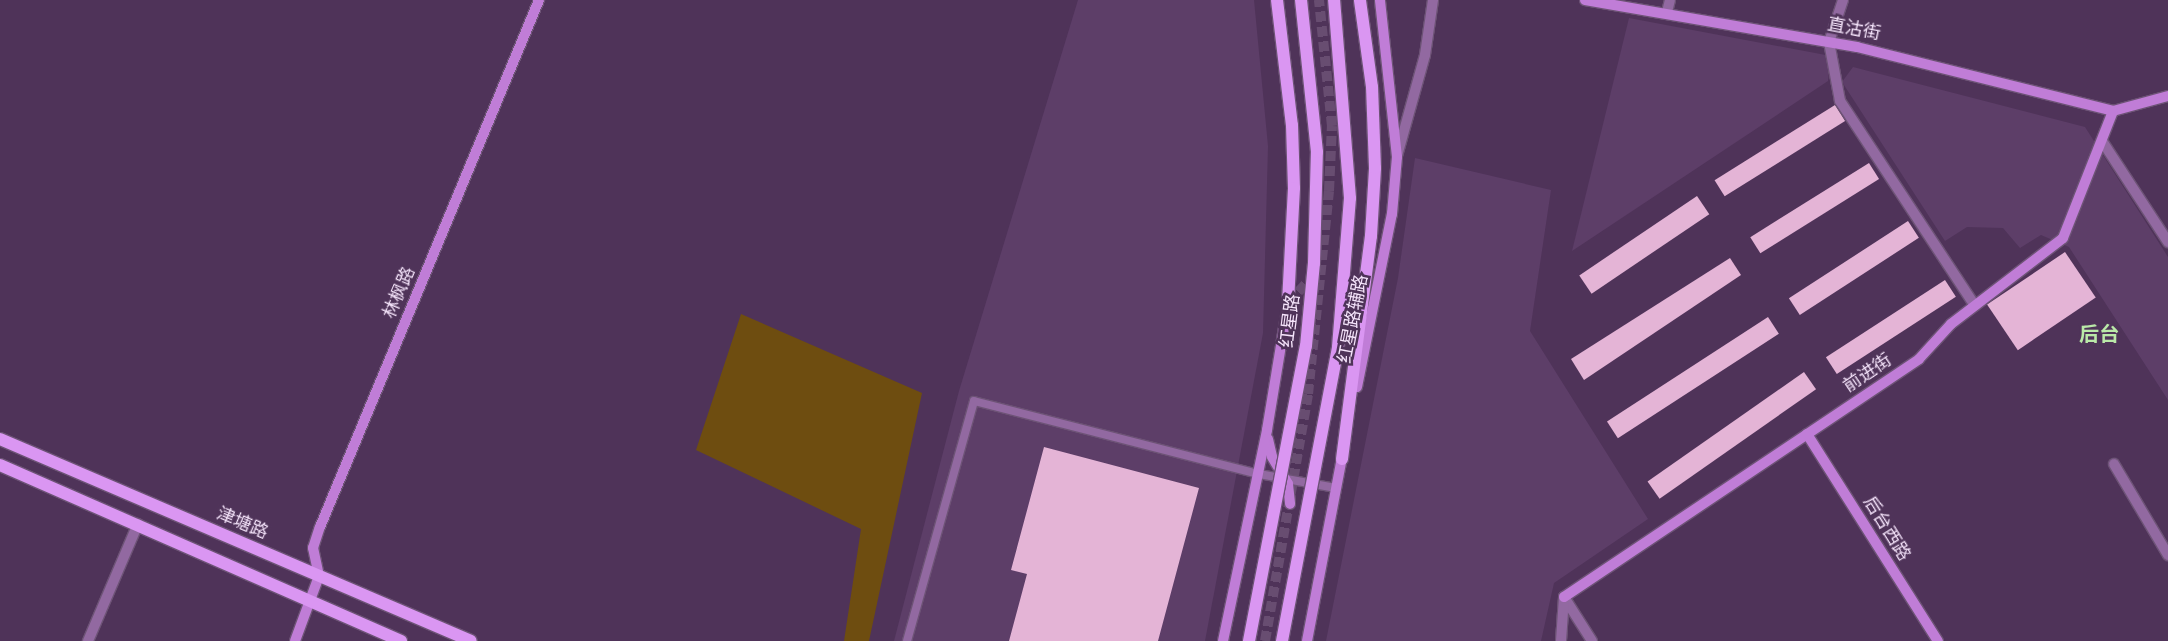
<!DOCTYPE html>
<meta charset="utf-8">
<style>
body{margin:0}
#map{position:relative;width:2168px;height:641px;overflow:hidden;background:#4f3359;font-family:"Sofia Sans Condensed","Noto Sans SC",sans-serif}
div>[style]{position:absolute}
.built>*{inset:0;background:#5d3e68}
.green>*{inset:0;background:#6e4d10}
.building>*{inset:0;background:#e4b4d6;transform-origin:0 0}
.secondary-tunnel>*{height:10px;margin-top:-5px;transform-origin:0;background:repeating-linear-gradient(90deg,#684d71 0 10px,transparent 0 15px)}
.roads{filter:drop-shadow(1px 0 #6d5376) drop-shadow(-1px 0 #6d5376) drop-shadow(0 1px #6d5376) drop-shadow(0 -1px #6d5376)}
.lane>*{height:8px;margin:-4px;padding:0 4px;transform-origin:4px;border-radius:4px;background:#9269a1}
.street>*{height:10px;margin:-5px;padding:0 5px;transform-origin:5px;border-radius:5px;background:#9269a1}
.secondary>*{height:10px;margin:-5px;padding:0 5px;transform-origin:5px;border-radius:5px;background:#c07dd7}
.primary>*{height:12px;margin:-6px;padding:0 6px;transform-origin:6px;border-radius:6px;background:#da96f2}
.bridges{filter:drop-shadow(1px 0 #6d5376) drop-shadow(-1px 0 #6d5376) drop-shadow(0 1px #6d5376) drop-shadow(0 -1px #6d5376)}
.primary-bridge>*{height:12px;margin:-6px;padding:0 6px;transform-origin:6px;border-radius:6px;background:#da96f2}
span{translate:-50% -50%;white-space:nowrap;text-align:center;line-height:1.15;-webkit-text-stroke:5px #4f3359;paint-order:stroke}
.street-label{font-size:18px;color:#f4e3fa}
.quarter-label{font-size:20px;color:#bae9a8;font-weight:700}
</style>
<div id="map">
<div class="built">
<i style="clip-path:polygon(1078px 0,1254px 0,1268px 146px,1263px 333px,1205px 641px,894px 641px,959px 391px)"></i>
<i style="clip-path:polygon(1629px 18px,1831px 56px,1828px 81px,1572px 251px)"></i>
<i style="clip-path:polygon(1853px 67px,2085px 127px,2168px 257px,2168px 400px,2069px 247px,2041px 235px,2020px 248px,2003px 228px,1967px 227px,1945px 241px,1842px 82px)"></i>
<i style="clip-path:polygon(1415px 158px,1551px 190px,1530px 331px,1648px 519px,1554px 583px,1541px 641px,1326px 641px,1398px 278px)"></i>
</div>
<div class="green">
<i style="clip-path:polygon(741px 314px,922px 393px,869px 641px,844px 641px,861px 529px,696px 450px)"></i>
</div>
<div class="building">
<i style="left:1835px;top:105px;width:19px;height:142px;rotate:58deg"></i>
<i style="left:1869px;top:163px;width:19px;height:140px;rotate:58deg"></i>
<i style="left:1697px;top:196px;width:22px;height:142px;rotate:56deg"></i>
<i style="left:1908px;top:221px;width:20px;height:142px;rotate:57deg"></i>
<i style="left:2065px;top:252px;width:55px;height:94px;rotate:56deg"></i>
<i style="clip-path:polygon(1730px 258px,1741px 275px,1584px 380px,1571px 359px)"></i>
<i style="left:1945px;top:280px;width:20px;height:142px;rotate:57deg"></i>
<i style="left:1768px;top:317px;width:20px;height:192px;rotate:57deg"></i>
<i style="left:1804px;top:372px;width:21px;height:191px;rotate:55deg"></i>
<i style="clip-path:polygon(1044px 447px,1199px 488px,1158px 641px,1009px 641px,1027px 574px,1011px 570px)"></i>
</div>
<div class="secondary-tunnel">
<i style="left:1288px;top:303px;width:38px;rotate:-47deg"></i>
<i style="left:1265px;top:641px;width:251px;rotate:-80.1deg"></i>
<i style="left:1308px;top:394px;width:204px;rotate:-84.1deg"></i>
<i style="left:1329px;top:191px;width:65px;rotate:-87.4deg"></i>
<i style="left:1332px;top:126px;width:127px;rotate:-95.9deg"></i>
</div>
<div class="roads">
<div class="lane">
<i style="left:907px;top:641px;width:249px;rotate:-74.4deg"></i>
<i style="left:974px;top:401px;width:294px;rotate:14.4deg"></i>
<i style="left:1259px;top:474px;width:78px;rotate:10.3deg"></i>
</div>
<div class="street">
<i style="left:1843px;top:0;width:44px;rotate:108.4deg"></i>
<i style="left:1829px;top:42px;width:60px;rotate:79.4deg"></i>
<i style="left:1840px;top:101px;width:245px;rotate:56.6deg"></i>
<i style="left:1667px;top:12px;width:12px;rotate:-76deg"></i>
<i style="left:2102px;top:141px;width:121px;rotate:56.8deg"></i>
<i style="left:1397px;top:156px;width:105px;rotate:-74.5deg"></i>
<i style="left:1425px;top:55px;width:56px;rotate:-81.7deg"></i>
<i style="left:2114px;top:464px;width:106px;rotate:59.3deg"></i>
<i style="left:1564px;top:597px;width:52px;rotate:57.5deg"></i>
<i style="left:88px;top:641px;width:127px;rotate:-66.9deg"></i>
<i style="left:1561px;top:641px;width:44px;rotate:-86.1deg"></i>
</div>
<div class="secondary">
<i style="left:1585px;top:0;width:276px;rotate:9.8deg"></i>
<i style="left:1857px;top:47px;width:264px;rotate:14deg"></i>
<i style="left:2113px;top:111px;width:57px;rotate:-15.3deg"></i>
<i style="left:1357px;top:387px;width:177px;rotate:-78.6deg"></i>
<i style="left:1392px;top:214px;width:57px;rotate:-85deg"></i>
<i style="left:1397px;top:157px;width:158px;rotate:-96.2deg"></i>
<i style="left:1807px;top:434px;width:245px;rotate:57.7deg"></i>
<i style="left:1268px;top:439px;width:18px;rotate:77deg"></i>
<i style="left:1272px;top:457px;width:31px;rotate:59deg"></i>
<i style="left:1288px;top:484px;width:20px;rotate:84deg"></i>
<i style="left:1564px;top:597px;width:427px;rotate:-33.8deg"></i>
<i style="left:1919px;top:359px;width:47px;rotate:-47.6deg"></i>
<i style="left:1951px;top:324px;width:141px;rotate:-37.5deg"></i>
<i style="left:2063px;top:238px;width:136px;rotate:-68.5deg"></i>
<i style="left:295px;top:641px;width:69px;rotate:-69.7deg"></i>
<i style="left:319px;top:576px;width:29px;rotate:-102deg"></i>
<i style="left:313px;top:548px;width:22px;rotate:-72deg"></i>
<i style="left:320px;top:527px;width:571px;rotate:-67.43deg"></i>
<i style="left:1223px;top:641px;width:216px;rotate:-78.2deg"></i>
<i style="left:1267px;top:430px;width:129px;rotate:-80.6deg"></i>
<i style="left:1307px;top:641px;width:191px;rotate:-79.2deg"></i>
</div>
<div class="primary">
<i style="left:1277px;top:0;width:126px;rotate:83.2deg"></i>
<i style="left:1292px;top:125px;width:63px;rotate:88.2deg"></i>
<i style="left:1294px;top:188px;width:115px;rotate:93deg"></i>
<i style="left:0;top:439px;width:512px;rotate:23.21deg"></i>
<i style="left:1342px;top:459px;width:225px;rotate:-82.6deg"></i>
<i style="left:1371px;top:236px;width:68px;rotate:-86.6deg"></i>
<i style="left:1375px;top:168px;width:81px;rotate:-92.1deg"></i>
<i style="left:1372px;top:87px;width:88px;rotate:-97.9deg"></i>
<i style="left:0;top:465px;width:438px;rotate:23.7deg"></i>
</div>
</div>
<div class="bridges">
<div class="primary-bridge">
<i style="left:1249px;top:641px;width:300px;rotate:-79.1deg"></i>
<i style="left:1306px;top:346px;width:83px;rotate:-84.5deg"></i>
<i style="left:1314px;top:263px;width:111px;rotate:-88.5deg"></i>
<i style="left:1317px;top:152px;width:153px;rotate:-96deg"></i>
<i style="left:1282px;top:641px;width:299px;rotate:-79.2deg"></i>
<i style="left:1338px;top:347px;width:149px;rotate:-85.4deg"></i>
<i style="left:1350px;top:198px;width:199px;rotate:-94.6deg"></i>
</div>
</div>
<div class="street-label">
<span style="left:1854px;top:30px;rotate:11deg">直沽街</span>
<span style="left:400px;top:293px;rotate:-67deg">林枫路</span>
<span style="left:1354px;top:319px;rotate:-79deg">红星路辅路</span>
<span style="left:1291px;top:321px;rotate:-83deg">红星路</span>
<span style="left:1868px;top:374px;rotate:-34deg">前进街</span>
<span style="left:242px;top:524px;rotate:23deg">津塘路</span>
<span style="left:1886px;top:529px;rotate:58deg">后台西路</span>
</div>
<div class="quarter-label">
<span style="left:2099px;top:335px">后台</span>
</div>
</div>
